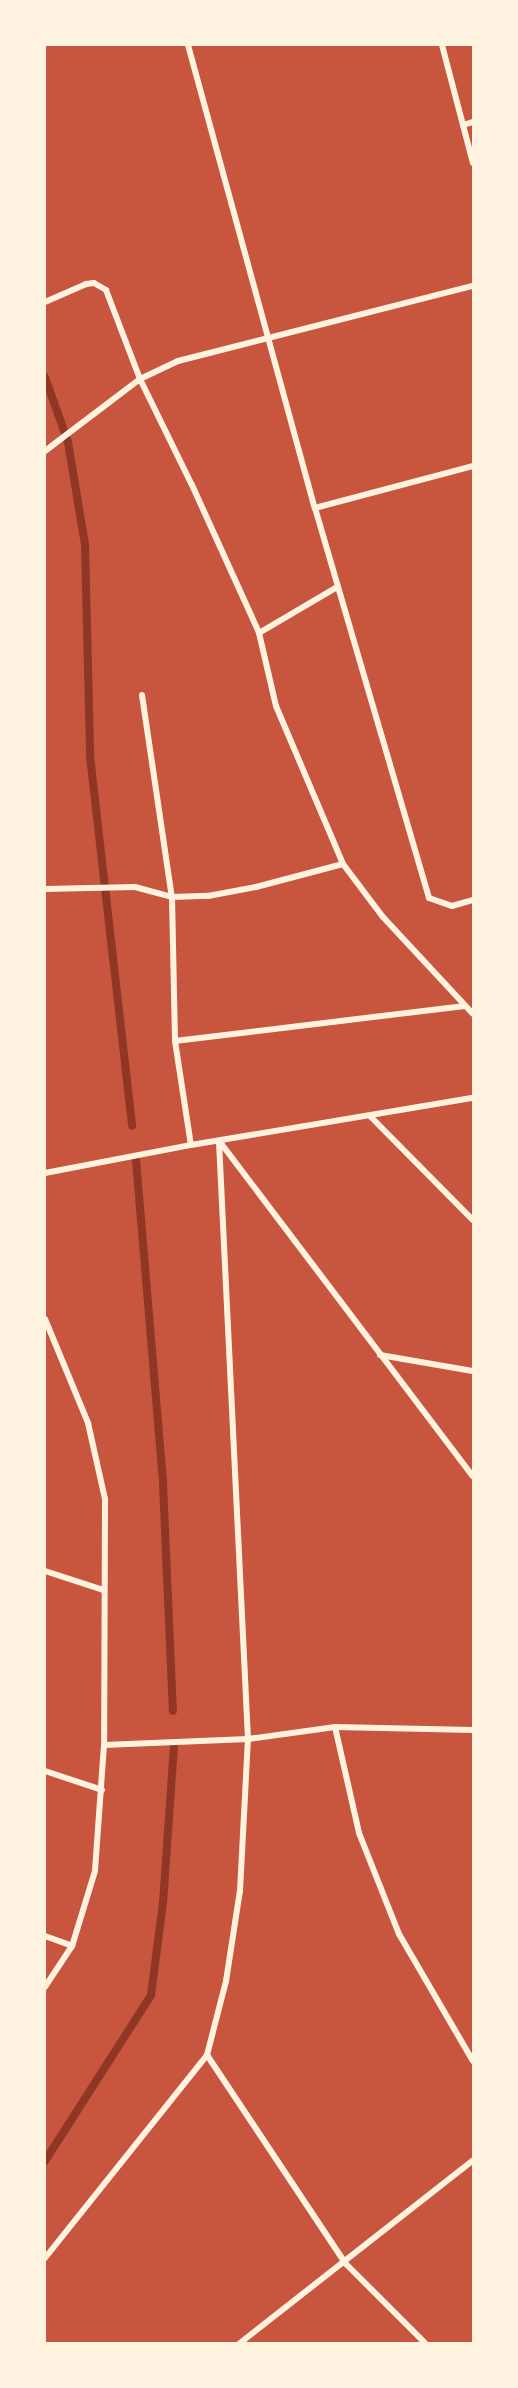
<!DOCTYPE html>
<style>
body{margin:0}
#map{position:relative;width:518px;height:2388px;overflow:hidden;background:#c8553d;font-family:Roboto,sans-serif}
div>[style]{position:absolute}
.stream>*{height:8px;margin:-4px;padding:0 4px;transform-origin:4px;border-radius:4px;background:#8f3625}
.minor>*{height:6px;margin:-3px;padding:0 3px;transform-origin:3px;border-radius:3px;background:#fff3e0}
span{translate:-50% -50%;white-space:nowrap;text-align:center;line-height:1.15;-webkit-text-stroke:5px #fff3e0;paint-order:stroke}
.frame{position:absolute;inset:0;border:46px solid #fff3e0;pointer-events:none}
</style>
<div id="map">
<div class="stream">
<i style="left:45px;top:377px;width:69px;rotate:70.5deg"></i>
<i style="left:68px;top:442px;width:104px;rotate:80.6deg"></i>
<i style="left:85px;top:545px;width:211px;rotate:88.6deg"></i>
<i style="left:90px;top:756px;width:372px;rotate:83.5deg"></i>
<i style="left:136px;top:1160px;width:325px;rotate:85.2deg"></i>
<i style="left:163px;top:1484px;width:227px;rotate:87.5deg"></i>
<i style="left:45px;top:2161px;width:197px;rotate:-57.4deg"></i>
<i style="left:151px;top:1995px;width:93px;rotate:-82.6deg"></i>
<i style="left:163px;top:1903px;width:156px;rotate:-86deg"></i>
</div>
<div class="minor">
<i style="left:188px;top:45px;width:480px;rotate:74.7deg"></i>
<i style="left:315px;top:508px;width:406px;rotate:73.7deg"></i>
<i style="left:429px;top:898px;width:24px;rotate:19deg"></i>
<i style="left:452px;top:906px;width:22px;rotate:-16deg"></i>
<i style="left:442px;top:45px;width:122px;rotate:75.3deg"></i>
<i style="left:463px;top:125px;width:10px;rotate:-17deg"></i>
<i style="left:45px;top:302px;width:45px;rotate:-23.7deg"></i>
<i style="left:86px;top:284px;width:8px;rotate:-7deg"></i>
<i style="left:94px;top:283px;width:14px;rotate:30deg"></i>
<i style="left:106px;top:290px;width:95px;rotate:69.1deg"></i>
<i style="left:140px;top:379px;width:118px;rotate:63.9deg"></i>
<i style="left:192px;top:485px;width:162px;rotate:65.6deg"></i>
<i style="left:259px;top:633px;width:75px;rotate:76.9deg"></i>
<i style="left:276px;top:706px;width:172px;rotate:67deg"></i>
<i style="left:343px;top:864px;width:66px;rotate:53deg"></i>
<i style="left:383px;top:917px;width:132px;rotate:47.1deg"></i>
<i style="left:45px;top:451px;width:119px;rotate:-37.2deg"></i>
<i style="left:140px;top:379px;width:42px;rotate:-25.3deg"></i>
<i style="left:178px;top:361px;width:304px;rotate:-14.3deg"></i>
<i style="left:315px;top:508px;width:163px;rotate:-14.9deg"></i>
<i style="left:259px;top:633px;width:91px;rotate:-30.5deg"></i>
<i style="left:142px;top:695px;width:204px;rotate:81.6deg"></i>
<i style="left:172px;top:897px;width:144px;rotate:88.8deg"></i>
<i style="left:175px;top:1041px;width:105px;rotate:81.3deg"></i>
<i style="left:45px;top:889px;width:90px;rotate:-1.3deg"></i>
<i style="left:135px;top:887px;width:38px;rotate:15deg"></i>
<i style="left:172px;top:897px;width:36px;rotate:-2deg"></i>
<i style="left:208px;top:896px;width:49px;rotate:-10.6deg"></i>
<i style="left:256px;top:887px;width:90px;rotate:-14.8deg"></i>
<i style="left:175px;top:1041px;width:292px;rotate:-6.9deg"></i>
<i style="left:370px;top:1116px;width:146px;rotate:45.3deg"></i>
<i style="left:220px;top:1142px;width:419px;rotate:52.9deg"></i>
<i style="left:45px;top:1173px;width:149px;rotate:-10.9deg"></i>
<i style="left:191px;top:1145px;width:286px;rotate:-9.5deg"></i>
<i style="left:45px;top:1319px;width:113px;rotate:67.5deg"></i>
<i style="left:88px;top:1423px;width:78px;rotate:77.4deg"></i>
<i style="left:105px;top:1499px;width:246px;rotate:90.2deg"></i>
<i style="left:104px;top:1745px;width:126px;rotate:94.1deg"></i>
<i style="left:95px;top:1871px;width:78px;rotate:107deg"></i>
<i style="left:72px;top:1946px;width:49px;rotate:123.4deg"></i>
<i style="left:380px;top:1355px;width:94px;rotate:9.8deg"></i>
<i style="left:45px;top:1571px;width:61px;rotate:18.1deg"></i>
<i style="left:335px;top:1727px;width:109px;rotate:77.2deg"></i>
<i style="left:359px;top:1833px;width:109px;rotate:68.4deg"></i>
<i style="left:399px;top:1934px;width:147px;rotate:59.8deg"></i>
<i style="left:104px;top:1745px;width:144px;rotate:-2.4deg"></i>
<i style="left:248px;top:1739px;width:88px;rotate:-7.9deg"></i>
<i style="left:335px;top:1727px;width:138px;rotate:1.2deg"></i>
<i style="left:45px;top:1771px;width:60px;rotate:18.4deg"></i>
<i style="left:45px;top:1936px;width:29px;rotate:20deg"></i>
<i style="left:207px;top:2055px;width:250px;rotate:56.4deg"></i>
<i style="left:345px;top:2263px;width:113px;rotate:45deg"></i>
<i style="left:45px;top:2258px;width:260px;rotate:-51.4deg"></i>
<i style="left:207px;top:2055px;width:76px;rotate:-75.6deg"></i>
<i style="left:226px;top:1981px;width:91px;rotate:-81.2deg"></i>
<i style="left:240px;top:1891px;width:152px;rotate:-87deg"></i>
<i style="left:248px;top:1739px;width:598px;rotate:-92.78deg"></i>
<i style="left:240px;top:2343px;width:296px;rotate:-38.1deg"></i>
</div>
<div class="frame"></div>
</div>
